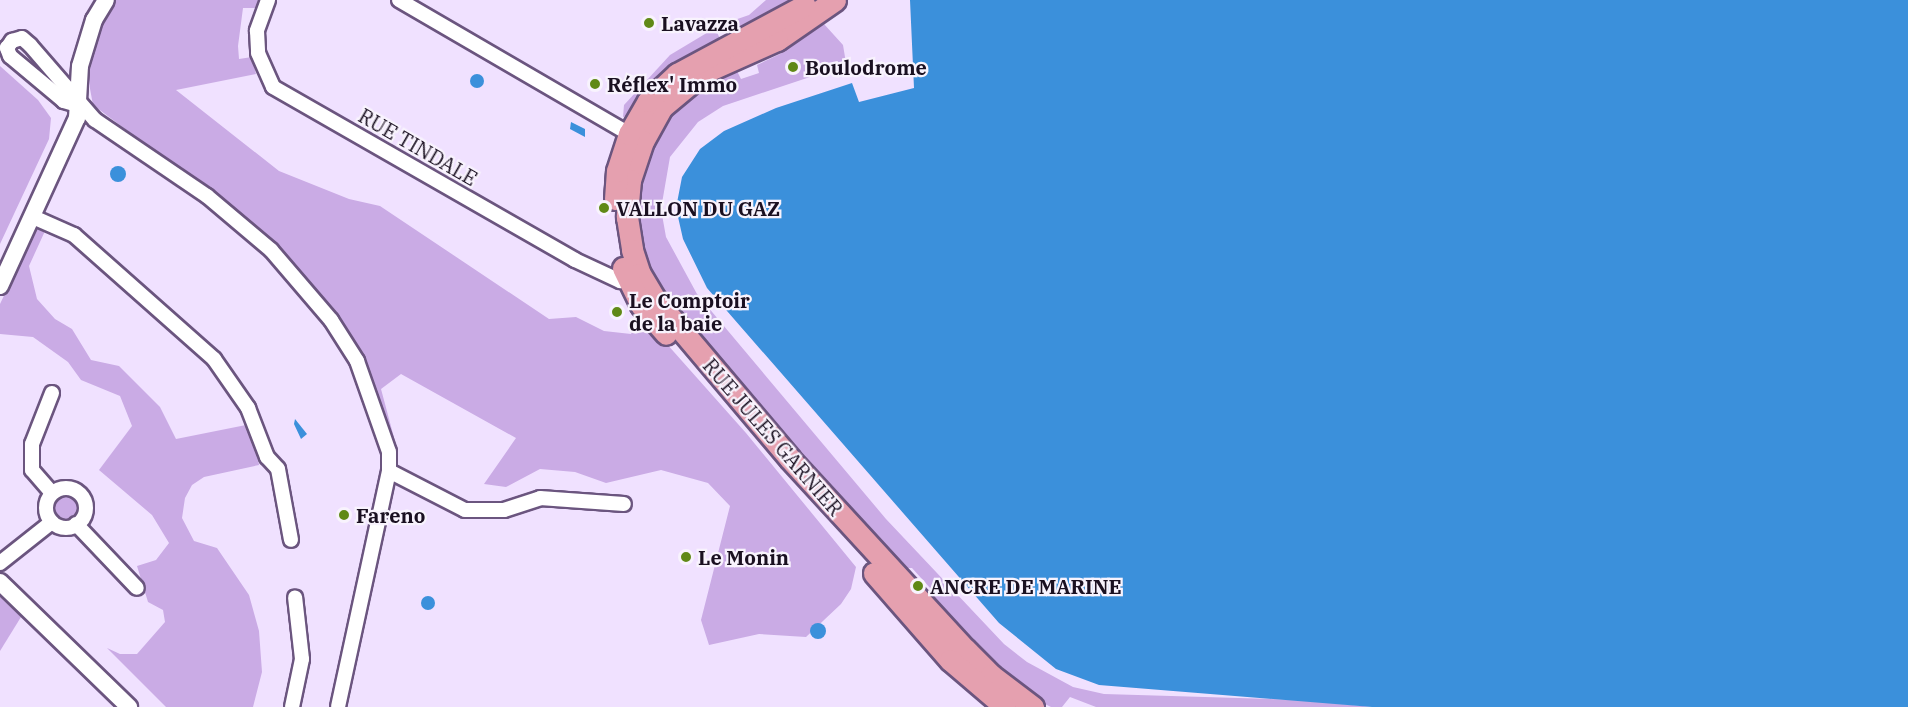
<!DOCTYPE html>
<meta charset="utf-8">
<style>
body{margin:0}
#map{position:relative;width:1908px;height:707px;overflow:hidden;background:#f0e1ff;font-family:"IBM Plex Serif",serif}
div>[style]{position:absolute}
.green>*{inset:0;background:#caabe5}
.round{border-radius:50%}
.water>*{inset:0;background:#3b90db}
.roads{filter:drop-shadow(2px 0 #6b557f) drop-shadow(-2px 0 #6b557f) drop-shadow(0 2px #6b557f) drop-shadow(0 -2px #6b557f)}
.minor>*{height:14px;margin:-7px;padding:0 7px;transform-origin:7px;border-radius:7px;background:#fff}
.minor>.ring{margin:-7px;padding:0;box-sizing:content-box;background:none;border:14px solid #fff;border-radius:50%}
.tertiary>*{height:16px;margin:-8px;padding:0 8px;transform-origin:8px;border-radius:8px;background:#fff}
.primary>*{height:21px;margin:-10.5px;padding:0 10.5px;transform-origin:10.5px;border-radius:10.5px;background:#e5a0af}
.dots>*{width:16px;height:16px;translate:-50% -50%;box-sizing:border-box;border:3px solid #f8f3fd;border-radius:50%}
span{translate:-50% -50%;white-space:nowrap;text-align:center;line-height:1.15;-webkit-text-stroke:4.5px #f8f3fd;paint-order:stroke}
.poi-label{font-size:20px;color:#1a1021;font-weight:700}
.left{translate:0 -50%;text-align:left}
.street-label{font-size:20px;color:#1a1021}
</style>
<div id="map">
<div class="green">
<i style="clip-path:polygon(113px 0,258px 0,256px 8px,243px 8px,238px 46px,239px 59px,252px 57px,256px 74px,176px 90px,279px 171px,349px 199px,380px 206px,549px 319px,576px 317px,604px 331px,631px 334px,638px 320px,650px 325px,746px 433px,856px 567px,851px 589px,841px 604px,806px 637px,759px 634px,709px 645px,701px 620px,730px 506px,708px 483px,661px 470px,606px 483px,575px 472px,540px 469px,506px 487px,484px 484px,516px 438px,401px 374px,381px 389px,396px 445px,365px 362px,304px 276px,250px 222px,93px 105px,88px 78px,98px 30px)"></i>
<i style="clip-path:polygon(766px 0,795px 0,730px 37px,723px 24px,749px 15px)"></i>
<i style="clip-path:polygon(824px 24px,843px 45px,847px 69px,834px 69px,723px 106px,698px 122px,670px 157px,661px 209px,666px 237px,697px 294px,886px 519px,1004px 644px,1027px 662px,1073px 687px,1104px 694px,1303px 700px,1372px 707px,1096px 707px,1070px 697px,1062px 707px,1051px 707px,1033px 698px,998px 670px,933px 601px,931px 589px,912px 568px,901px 568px,751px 401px,664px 296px,642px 250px,636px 216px,642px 168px,661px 124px,701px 85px,735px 67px,741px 79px,759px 73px,757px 65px,780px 54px,798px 36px)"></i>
<i style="clip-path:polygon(715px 28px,721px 41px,632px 114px,623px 117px,624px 105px,670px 55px)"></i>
<i style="clip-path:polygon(0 66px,38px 100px,51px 118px,49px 139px,0 244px)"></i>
<i style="clip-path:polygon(37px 227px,52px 230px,45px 231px,29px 266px,37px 299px,55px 319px,72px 329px,91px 360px,119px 366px,160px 407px,176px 439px,246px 425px,255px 440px,259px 465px,204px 477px,192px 485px,185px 498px,182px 518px,194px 541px,217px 548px,249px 595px,259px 631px,262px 672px,253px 707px,166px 707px,107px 648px,120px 654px,137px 654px,165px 622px,163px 610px,148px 602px,137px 566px,156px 560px,169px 543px,152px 515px,99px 470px,132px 426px,120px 396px,81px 380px,68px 362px,33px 337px,0 334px,0 304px)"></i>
<i class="round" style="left:51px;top:495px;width:28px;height:28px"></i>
<i style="clip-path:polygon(0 597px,21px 617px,0 651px)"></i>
</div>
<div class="water">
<i style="clip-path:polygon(910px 0,1908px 0,1908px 707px,1372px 707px,1099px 685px,1056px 669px,999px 623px,707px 288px,683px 239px,676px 208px,682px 177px,700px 149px,724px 131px,776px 108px,852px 83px,859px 102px,914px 88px)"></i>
<i class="round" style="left:470px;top:74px;width:14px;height:14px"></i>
<i style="clip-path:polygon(571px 122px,585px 129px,585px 137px,570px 129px)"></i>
<i class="round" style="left:110px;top:166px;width:16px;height:16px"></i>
<i style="clip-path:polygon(295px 419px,307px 434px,301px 439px,294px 424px)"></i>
<i class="round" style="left:421px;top:596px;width:14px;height:14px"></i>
<i class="round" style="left:810px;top:623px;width:16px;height:16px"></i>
</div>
<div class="roads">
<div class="minor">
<i style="left:268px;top:0;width:33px;rotate:110deg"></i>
<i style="left:257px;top:31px;width:22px;rotate:87deg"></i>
<i style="left:258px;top:53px;width:37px;rotate:66deg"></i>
<i style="left:273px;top:87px;width:348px;rotate:29.8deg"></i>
<i style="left:575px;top:260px;width:50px;rotate:25deg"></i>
<i style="left:620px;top:281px;width:15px;rotate:4deg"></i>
<i style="left:399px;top:0;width:266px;rotate:30.2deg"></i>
<i style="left:81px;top:106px;width:18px;rotate:-164deg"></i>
<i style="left:64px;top:101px;width:70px;rotate:-140.2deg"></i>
<i style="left:10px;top:56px;width:9px;rotate:-111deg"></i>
<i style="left:7px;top:48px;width:9px;rotate:-54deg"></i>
<i style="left:12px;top:41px;width:10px;rotate:-17deg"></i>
<i style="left:22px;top:38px;width:11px;rotate:41deg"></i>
<i style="left:30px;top:45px;width:99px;rotate:49.1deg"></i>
<i style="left:95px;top:120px;width:135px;rotate:34.2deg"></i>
<i style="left:207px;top:196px;width:84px;rotate:40.2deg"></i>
<i style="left:271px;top:250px;width:92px;rotate:49.4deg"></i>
<i style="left:331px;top:320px;width:49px;rotate:57.6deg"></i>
<i style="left:357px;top:361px;width:96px;rotate:70.6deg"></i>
<i style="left:389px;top:452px;width:19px;rotate:90deg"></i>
<i style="left:389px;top:471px;width:241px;rotate:102.2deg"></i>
<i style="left:33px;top:217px;width:45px;rotate:23.7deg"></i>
<i style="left:74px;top:235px;width:187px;rotate:41.5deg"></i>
<i style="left:214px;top:359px;width:60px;rotate:55.2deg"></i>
<i style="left:248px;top:408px;width:53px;rotate:68.8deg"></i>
<i style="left:267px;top:457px;width:16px;rotate:47deg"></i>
<i style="left:278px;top:469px;width:72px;rotate:79.6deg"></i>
<i style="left:52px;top:393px;width:55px;rotate:111.4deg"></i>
<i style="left:32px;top:444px;width:26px;rotate:90deg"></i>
<i style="left:32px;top:470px;width:30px;rotate:49deg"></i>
<i style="left:389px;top:471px;width:85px;rotate:27.2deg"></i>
<i style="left:465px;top:510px;width:39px"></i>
<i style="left:504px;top:510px;width:38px;rotate:-18deg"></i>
<i style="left:540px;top:498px;width:84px;rotate:4.1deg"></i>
<i class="ring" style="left:46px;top:488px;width:26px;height:26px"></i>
<i style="left:76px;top:524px;width:88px;rotate:46.4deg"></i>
<i style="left:0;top:563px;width:66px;rotate:-38.3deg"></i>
<i style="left:292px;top:707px;width:49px;rotate:-78.2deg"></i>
<i style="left:302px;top:659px;width:62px;rotate:-96.4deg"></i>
</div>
<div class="tertiary">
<i style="left:0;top:286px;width:185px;rotate:-65.4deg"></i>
<i style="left:77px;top:118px;width:52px;rotate:-86.7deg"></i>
<i style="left:80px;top:66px;width:48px;rotate:-73.1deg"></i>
<i style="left:94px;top:20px;width:23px;rotate:-59deg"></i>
<i style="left:0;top:582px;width:180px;rotate:44.1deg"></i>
</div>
<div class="primary">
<i style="left:835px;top:0;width:70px;rotate:145.4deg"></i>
<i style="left:777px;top:40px;width:81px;rotate:156deg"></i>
<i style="left:703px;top:73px;width:53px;rotate:140.3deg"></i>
<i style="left:662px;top:107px;width:39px;rotate:119deg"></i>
<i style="left:643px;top:141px;width:41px;rotate:108.4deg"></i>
<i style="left:630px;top:180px;width:37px;rotate:95deg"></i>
<i style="left:627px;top:217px;width:33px;rotate:81deg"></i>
<i style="left:632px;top:250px;width:25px;rotate:72deg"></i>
<i style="left:640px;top:274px;width:29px;rotate:59deg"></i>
<i style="left:655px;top:299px;width:209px;rotate:49.8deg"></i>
<i style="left:790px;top:459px;width:258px;rotate:47.4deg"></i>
<i style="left:965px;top:649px;width:37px;rotate:45deg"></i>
<i style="left:991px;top:675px;width:53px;rotate:37.3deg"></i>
<i style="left:615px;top:199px;width:28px;rotate:-86deg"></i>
<i style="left:617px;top:171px;width:39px;rotate:-72deg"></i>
<i style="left:629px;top:134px;width:38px;rotate:-60deg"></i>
<i style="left:648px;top:101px;width:40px;rotate:-43deg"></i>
<i style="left:677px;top:74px;width:145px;rotate:-28.3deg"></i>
<i style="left:623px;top:268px;width:41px;rotate:64.1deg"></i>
<i style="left:641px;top:305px;width:38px;rotate:49deg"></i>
<i style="left:874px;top:573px;width:116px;rotate:48.9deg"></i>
<i style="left:950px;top:660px;width:72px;rotate:40.5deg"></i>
</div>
</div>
<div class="dots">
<i style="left:649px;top:23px;background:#608916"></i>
<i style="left:793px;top:67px;background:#608916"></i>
<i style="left:595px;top:84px;background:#608916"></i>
<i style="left:604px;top:208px;background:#608916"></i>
<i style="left:617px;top:312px;background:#608916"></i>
<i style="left:344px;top:515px;background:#608916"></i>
<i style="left:686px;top:557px;background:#608916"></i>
<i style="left:918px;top:586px;background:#608916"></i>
</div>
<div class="poi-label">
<span class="left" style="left:661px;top:23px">Lavazza</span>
<span class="left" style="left:805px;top:67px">Boulodrome</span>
<span class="left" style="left:607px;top:84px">Réflex' Immo</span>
<span class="left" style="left:616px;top:208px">VALLON DU GAZ</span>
<span class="left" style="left:629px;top:312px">Le Comptoir<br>de la baie</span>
<span class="left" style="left:356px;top:515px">Fareno</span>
<span class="left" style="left:698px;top:557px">Le Monin</span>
<span class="left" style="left:930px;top:586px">ANCRE DE MARINE</span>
</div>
<div class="street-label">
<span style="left:418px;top:147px;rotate:30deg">RUE TINDALE</span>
<span style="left:773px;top:437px;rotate:49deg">RUE JULES GARNIER</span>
</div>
</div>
